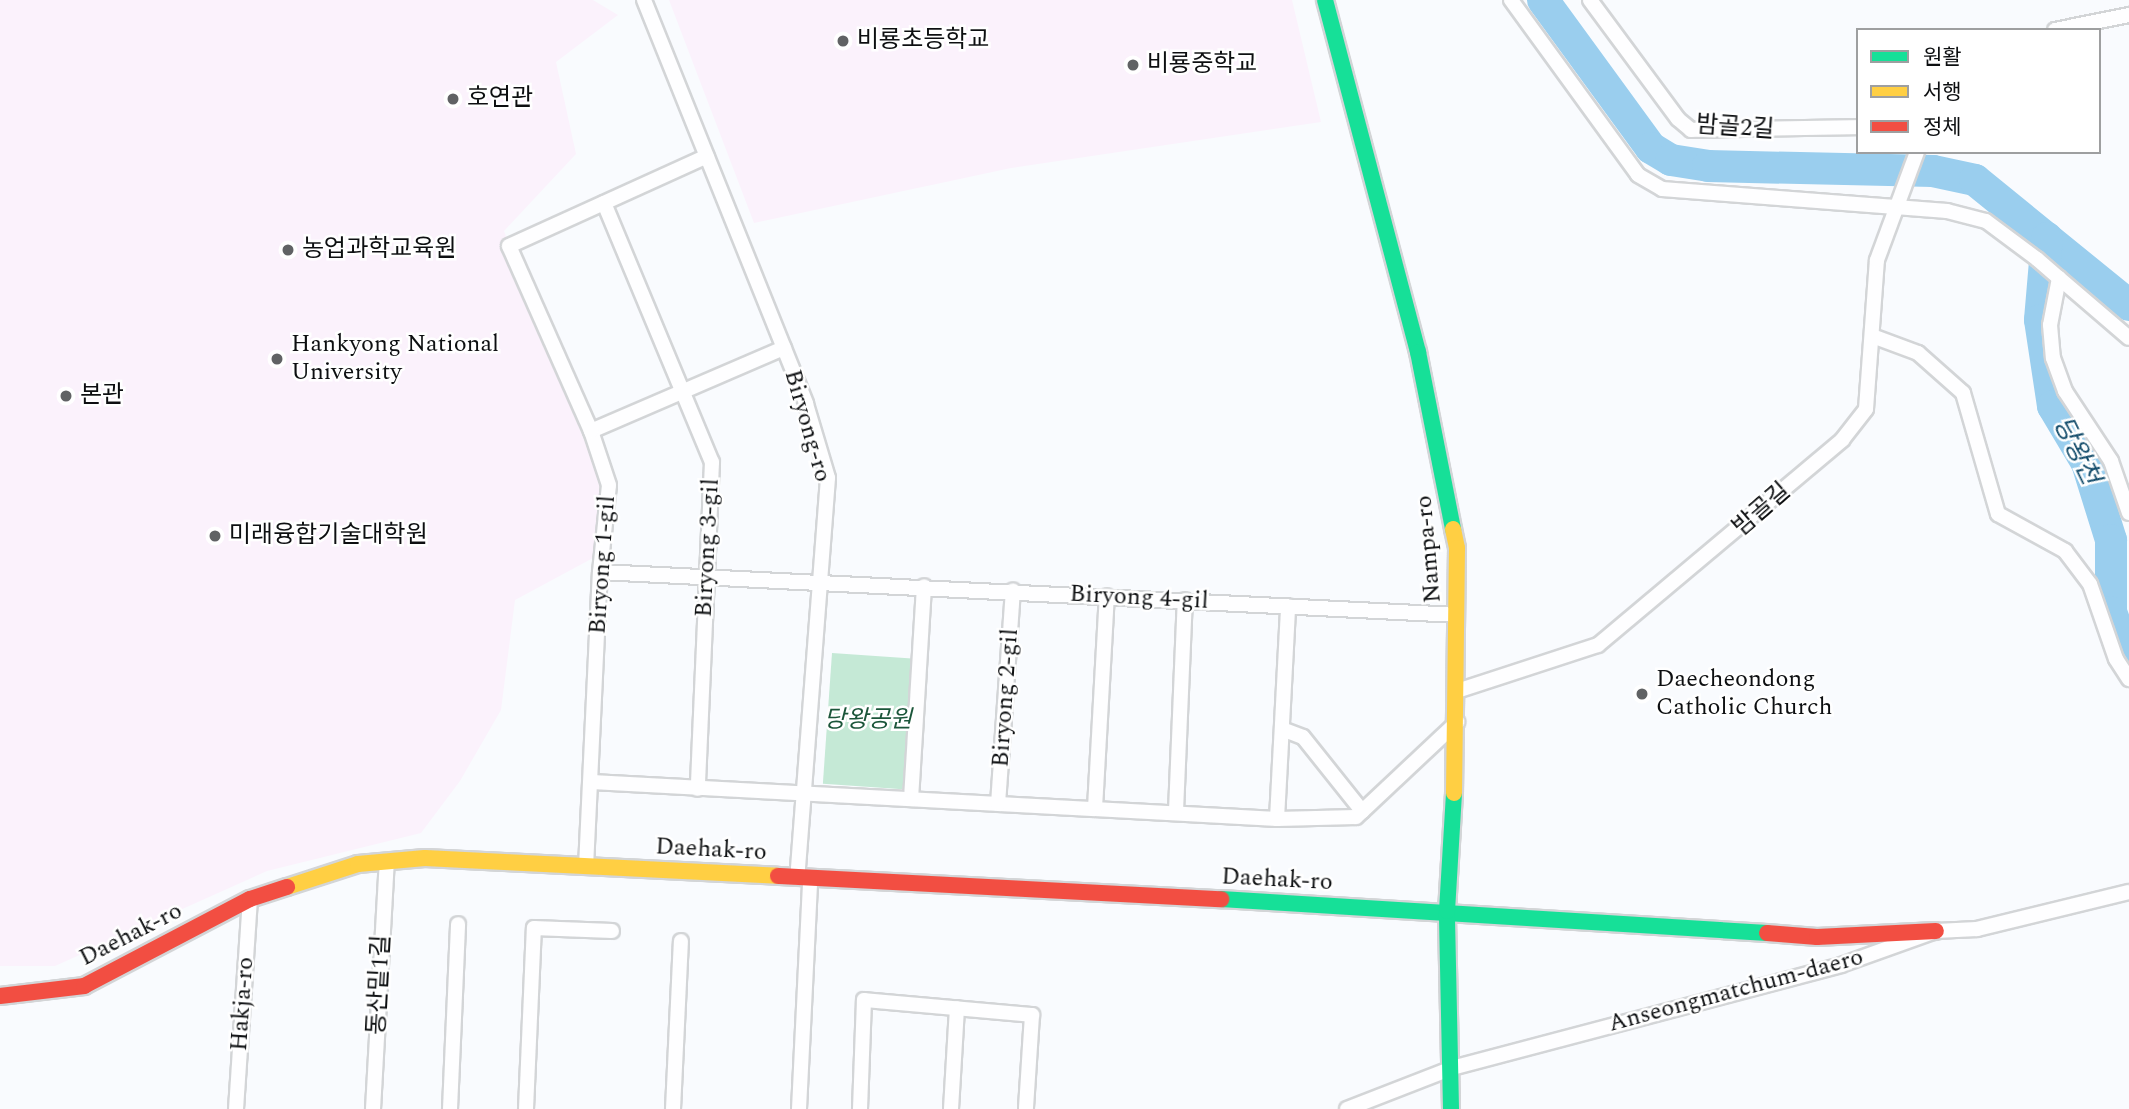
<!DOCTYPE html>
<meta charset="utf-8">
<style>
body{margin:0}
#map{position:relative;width:2129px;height:1109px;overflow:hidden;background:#f9fbfe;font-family:Spectral,"Noto Sans KR",serif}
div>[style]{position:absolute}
.education>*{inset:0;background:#fbf2fc}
.green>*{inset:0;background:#c5e9d6;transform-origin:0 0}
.river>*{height:32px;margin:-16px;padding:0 16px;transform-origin:16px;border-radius:16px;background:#9aceee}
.roads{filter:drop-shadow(2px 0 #d3d5d7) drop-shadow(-2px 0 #d3d5d7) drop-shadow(0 2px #d3d5d7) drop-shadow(0 -2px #d3d5d7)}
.street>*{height:14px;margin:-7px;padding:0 7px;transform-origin:7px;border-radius:7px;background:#fefeff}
.fast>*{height:16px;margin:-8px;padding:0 8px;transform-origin:8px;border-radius:8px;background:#16e098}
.slow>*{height:16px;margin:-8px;padding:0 8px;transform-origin:8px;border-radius:8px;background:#ffcf43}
.jam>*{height:16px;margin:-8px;padding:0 8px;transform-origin:8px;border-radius:8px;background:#f24e42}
.dots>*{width:19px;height:19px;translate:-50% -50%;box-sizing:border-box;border:4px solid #fff;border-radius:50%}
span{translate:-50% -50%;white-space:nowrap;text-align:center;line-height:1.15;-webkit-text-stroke:5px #fff;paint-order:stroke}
.poi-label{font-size:24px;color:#0d0f11}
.left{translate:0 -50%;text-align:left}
.street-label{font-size:24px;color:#0d0f11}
.park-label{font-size:24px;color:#1b563a;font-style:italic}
.water-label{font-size:26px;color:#134c6b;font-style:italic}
.legend{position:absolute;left:1856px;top:28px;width:245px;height:126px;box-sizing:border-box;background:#fff;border:2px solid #9e9fa0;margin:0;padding:9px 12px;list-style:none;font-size:21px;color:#0d0f11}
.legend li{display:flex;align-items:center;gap:14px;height:35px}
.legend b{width:35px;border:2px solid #9e9fa0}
</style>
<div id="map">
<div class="education">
<i style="clip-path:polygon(0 0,593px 0,618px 15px,556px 62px,576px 154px,504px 231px,602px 487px,593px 558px,515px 600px,501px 710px,460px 781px,421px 833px,267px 871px,55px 966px,0 966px)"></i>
<i style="clip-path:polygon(669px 0,1292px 0,1321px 122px,1011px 168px,754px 223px)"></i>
</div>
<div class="green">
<i style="left:832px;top:653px;width:80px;height:131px;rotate:4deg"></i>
</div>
<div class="river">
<i style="left:1543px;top:0;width:183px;rotate:53.9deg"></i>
<i style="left:1651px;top:148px;width:23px;rotate:31deg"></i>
<i style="left:1671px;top:160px;width:37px;rotate:9deg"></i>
<i style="left:1708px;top:166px;width:225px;rotate:1.3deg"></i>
<i style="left:1933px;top:171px;width:43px;rotate:12.1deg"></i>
<i style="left:1975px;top:180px;width:198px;rotate:39.1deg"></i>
<i style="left:2047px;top:238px;width:82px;rotate:94.9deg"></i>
<i style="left:2040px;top:320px;width:87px;rotate:81.4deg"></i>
<i style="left:2053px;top:406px;width:66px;rotate:59.2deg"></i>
<i style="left:2087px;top:463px;width:81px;rotate:72.7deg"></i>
<i style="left:2111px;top:540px;width:72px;rotate:90deg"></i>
<i style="left:2111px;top:612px;width:52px;rotate:69.8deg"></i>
</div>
<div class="roads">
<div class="street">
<i style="left:644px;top:0;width:435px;rotate:68.1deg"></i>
<i style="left:806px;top:404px;width:77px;rotate:73.4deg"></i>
<i style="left:828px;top:478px;width:401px;rotate:94.4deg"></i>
<i style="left:1511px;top:0;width:216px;rotate:54deg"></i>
<i style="left:1638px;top:175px;width:28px;rotate:30deg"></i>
<i style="left:1662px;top:189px;width:286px;rotate:4.4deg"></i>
<i style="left:1947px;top:211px;width:40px;rotate:14.4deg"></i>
<i style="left:1986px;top:221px;width:64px;rotate:36.7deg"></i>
<i style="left:2037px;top:259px;width:29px;rotate:41deg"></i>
<i style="left:2059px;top:278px;width:48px;rotate:100.8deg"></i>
<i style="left:2050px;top:325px;width:33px;rotate:85deg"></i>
<i style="left:2053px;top:358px;width:35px;rotate:70deg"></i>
<i style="left:2065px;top:391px;width:84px;rotate:56.7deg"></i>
<i style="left:2111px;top:461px;width:55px;rotate:70.9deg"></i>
<i style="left:1590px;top:0;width:148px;rotate:53.5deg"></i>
<i style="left:1678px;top:119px;width:17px;rotate:40deg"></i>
<i style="left:1691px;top:130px;width:167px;rotate:-1deg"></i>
<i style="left:2055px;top:30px;width:76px;rotate:-11.5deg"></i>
<i style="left:604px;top:203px;width:281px;rotate:67.4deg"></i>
<i style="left:712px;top:462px;width:327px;rotate:92.5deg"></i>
<i style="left:2059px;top:278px;width:92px;rotate:40.6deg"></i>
<i style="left:1875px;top:337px;width:46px;rotate:20.4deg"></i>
<i style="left:1918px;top:353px;width:60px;rotate:41.6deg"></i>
<i style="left:1963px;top:393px;width:126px;rotate:73.9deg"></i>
<i style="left:1998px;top:514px;width:77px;rotate:28.9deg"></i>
<i style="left:2065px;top:551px;width:41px;rotate:52.9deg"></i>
<i style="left:2090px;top:584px;width:79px;rotate:70.9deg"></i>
<i style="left:2116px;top:659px;width:24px;rotate:57deg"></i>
<i style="left:591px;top:431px;width:210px;rotate:-23.3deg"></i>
<i style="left:600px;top:572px;width:858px;rotate:2.87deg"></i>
<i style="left:1457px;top:691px;width:148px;rotate:-18.1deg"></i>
<i style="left:1598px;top:645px;width:319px;rotate:-40deg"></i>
<i style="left:1842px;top:440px;width:39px;rotate:-52deg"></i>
<i style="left:1866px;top:409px;width:149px;rotate:-85.8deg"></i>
<i style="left:1877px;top:260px;width:115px;rotate:-69.7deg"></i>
<i style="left:1282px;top:729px;width:22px;rotate:21deg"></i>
<i style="left:1303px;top:737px;width:95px;rotate:51.4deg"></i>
<i style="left:592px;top:782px;width:686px;rotate:3.09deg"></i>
<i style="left:1277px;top:819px;width:79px;rotate:-1.5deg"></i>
<i style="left:1356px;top:817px;width:139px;rotate:-43.2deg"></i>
<i style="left:911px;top:799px;width:213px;rotate:-86.5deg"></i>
<i style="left:998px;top:804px;width:214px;rotate:-86deg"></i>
<i style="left:1095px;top:808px;width:212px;rotate:-86.8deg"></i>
<i style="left:1176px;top:811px;width:211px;rotate:-87.6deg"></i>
<i style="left:1277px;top:819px;width:213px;rotate:-87deg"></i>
<i style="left:586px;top:867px;width:295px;rotate:-87.3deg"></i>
<i style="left:600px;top:572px;width:87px;rotate:-84.1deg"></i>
<i style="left:609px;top:485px;width:57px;rotate:-108.4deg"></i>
<i style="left:591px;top:431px;width:202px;rotate:-113.9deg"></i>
<i style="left:509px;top:246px;width:217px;rotate:-24.4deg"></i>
<i style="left:236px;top:1109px;width:210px;rotate:-86.2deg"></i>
<i style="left:373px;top:1109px;width:248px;rotate:-86.8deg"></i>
<i style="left:450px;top:1109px;width:185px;rotate:-87.5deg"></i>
<i style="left:526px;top:1109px;width:181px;rotate:-87.5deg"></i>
<i style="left:534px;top:928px;width:78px;rotate:2.2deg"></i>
<i style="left:673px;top:1109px;width:168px;rotate:-87.3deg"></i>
<i style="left:799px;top:1109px;width:229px;rotate:-87.2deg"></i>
<i style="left:860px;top:1109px;width:109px;rotate:-87.9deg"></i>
<i style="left:864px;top:1000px;width:169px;rotate:5.1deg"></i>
<i style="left:1032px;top:1015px;width:94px;rotate:93.7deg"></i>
<i style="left:951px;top:1109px;width:101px;rotate:-86.6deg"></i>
<i style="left:1347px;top:1109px;width:113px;rotate:-21.3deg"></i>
<i style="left:1452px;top:1068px;width:402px;rotate:-14.8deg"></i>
<i style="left:1841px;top:965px;width:101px;rotate:-19.7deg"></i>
<i style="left:1936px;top:931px;width:41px;rotate:-2.8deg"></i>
<i style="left:1977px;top:929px;width:156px;rotate:-13.7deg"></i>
</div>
<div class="fast">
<i style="left:1325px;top:0;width:364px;rotate:75.2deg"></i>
<i style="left:1418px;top:352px;width:180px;rotate:78.8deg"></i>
<i style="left:1221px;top:899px;width:547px;rotate:3.56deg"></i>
<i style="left:1451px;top:1109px;width:198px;rotate:-91.2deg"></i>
<i style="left:1447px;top:911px;width:118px;rotate:-86.6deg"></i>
</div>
<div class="slow">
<i style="left:1453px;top:529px;width:19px;rotate:78deg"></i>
<i style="left:1457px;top:548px;width:245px;rotate:90.7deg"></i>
<i style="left:287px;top:887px;width:75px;rotate:-17.9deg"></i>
<i style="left:358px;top:864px;width:67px;rotate:-5.1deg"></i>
<i style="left:425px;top:858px;width:353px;rotate:2.9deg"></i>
</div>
<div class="jam">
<i style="left:778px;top:876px;width:444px;rotate:3deg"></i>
<i style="left:1767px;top:933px;width:50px;rotate:4.6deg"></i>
<i style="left:1817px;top:937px;width:119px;rotate:-2.9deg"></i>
<i style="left:0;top:996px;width:85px;rotate:-6.8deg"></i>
<i style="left:84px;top:986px;width:187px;rotate:-27.7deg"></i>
<i style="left:250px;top:899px;width:39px;rotate:-18deg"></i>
</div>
</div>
<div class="dots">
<i style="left:843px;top:41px;background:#606264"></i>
<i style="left:1133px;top:65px;background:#606264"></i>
<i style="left:453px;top:99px;background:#606264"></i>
<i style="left:288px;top:250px;background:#606264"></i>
<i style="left:277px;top:359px;background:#606264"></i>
<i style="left:66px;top:396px;background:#606264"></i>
<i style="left:215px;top:536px;background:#606264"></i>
<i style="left:1642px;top:694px;background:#606264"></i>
</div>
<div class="poi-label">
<span class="left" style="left:857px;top:41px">비룡초등학교</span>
<span class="left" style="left:1147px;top:65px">비룡중학교</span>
<span class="left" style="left:467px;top:99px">호연관</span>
<span class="left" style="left:302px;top:250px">농업과학교육원</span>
<span class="left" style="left:291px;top:359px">Hankyong National<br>University</span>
<span class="left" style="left:80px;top:396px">본관</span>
<span class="left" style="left:229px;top:536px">미래융합기술대학원</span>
<span class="left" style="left:1656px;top:694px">Daecheondong<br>Catholic Church</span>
</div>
<div class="street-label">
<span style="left:1735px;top:128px;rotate:4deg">밤골2길</span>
<span style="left:807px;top:426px;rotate:74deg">Biryong-ro</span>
<span style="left:1762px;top:510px;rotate:-41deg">밤골길</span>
<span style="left:708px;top:548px;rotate:-87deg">Biryong 3-gil</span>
<span style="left:1429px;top:549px;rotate:-95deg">Nampa-ro</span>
<span style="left:603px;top:565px;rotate:-86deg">Biryong 1-gil</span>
<span style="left:1139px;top:598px;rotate:3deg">Biryong 4-gil</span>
<span style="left:1006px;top:698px;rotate:-86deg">Biryong 2-gil</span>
<span style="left:711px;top:850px;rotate:3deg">Daehak-ro</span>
<span style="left:1277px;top:880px;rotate:3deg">Daehak-ro</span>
<span style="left:131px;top:935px;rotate:-27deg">Daehak-ro</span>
<span style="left:380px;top:985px;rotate:-87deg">동산밑1길</span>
<span style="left:1736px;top:991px;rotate:-15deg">Anseongmatchum-daero</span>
<span style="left:243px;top:1004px;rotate:-86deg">Hakja-ro</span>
</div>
<div class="park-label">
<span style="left:868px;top:721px">당왕공원</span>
</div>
<div class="water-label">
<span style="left:2076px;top:451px;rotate:64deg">당왕천</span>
</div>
<ul class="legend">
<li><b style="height:9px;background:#16e098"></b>원활</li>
<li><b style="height:9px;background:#ffcf43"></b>서행</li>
<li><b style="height:9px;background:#f24e42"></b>정체</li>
</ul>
</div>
